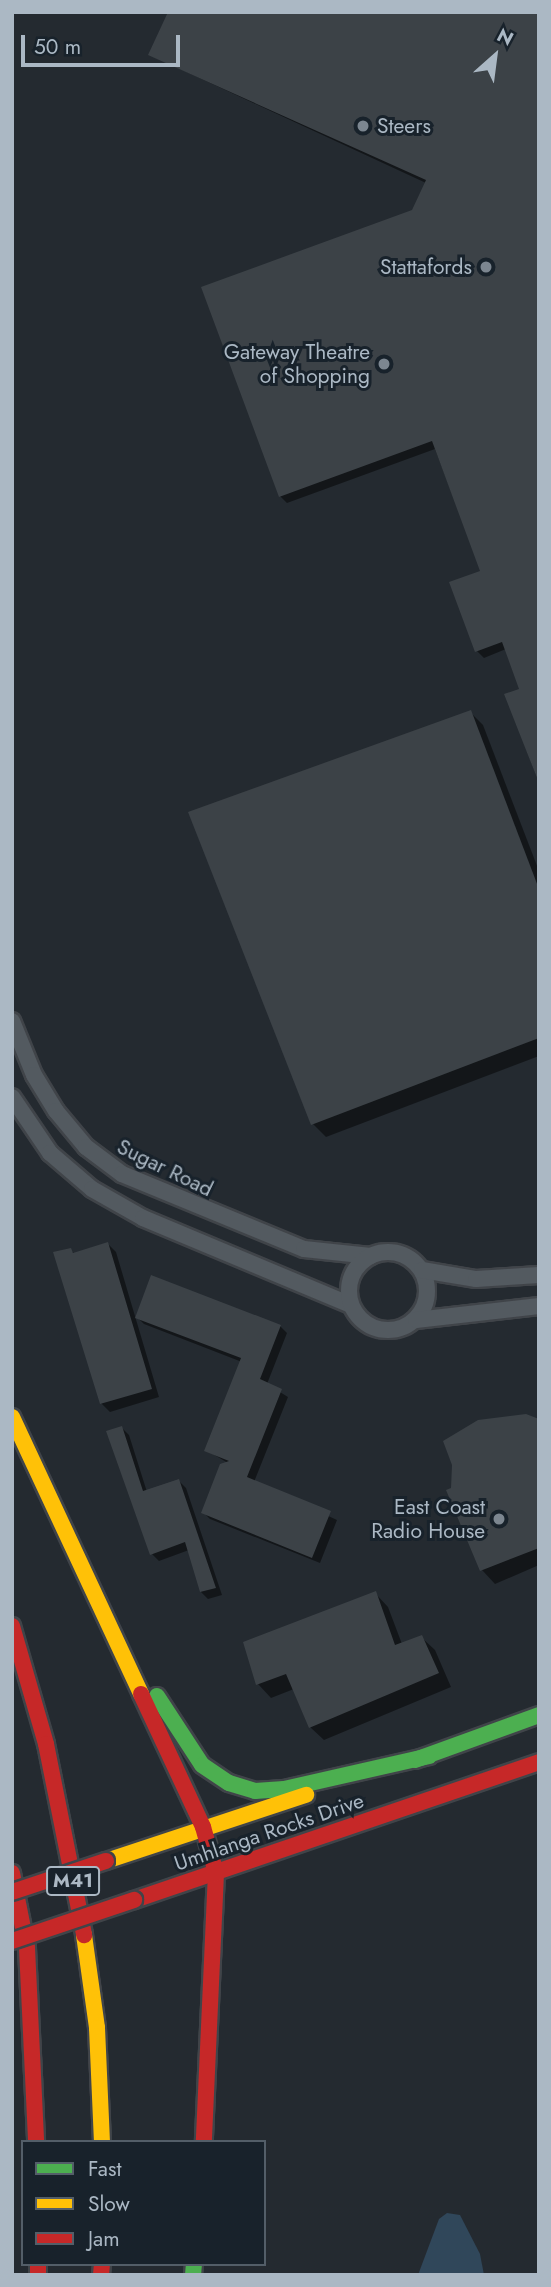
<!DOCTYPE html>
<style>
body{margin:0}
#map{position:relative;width:551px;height:2287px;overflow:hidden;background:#242a30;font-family:Jost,sans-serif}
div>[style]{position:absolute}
.water>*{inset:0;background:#30475a}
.shadow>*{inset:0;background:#0007}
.building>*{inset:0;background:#3c4247}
.roads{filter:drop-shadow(2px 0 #404449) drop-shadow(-2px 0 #404449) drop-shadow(0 2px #404449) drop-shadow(0 -2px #404449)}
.street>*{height:16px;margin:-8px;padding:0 8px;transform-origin:8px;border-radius:8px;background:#535a60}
.street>.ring{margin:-8px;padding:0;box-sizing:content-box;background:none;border:16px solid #535a60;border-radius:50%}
.fast>*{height:16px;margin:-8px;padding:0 8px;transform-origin:8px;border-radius:8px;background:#4caf50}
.slow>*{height:16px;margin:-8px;padding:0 8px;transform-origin:8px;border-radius:8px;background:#ffc107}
.jam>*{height:16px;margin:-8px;padding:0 8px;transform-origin:8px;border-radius:8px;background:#c62828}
.bridges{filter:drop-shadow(2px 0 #404449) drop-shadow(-2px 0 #404449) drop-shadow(0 2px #404449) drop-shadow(0 -2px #404449)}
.jam-bridge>*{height:16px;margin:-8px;padding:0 8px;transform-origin:8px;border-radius:8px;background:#c62828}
.dots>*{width:19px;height:19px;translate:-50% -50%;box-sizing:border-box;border:4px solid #18222b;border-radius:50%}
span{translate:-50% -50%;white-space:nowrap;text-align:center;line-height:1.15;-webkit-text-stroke:6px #18222b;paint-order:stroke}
.shield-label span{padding:2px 5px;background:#18222b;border:2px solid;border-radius:5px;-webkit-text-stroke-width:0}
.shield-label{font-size:19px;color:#abb8c4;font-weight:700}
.poi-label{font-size:21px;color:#abb8c4}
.left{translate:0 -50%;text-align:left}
.right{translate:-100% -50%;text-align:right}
.street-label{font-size:21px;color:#abb8c4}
.frame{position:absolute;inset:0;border:14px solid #abb8c4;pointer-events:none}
.legend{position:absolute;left:21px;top:2140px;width:245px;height:126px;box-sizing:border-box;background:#18222b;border:2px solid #535e68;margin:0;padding:9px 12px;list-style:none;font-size:21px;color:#abb8c4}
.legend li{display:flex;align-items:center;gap:14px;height:35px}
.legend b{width:35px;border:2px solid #535e68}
.north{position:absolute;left:460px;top:21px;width:70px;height:70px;-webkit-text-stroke:5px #18222b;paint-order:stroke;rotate:28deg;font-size:19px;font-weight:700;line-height:28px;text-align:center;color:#abb8c4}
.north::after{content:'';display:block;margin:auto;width:24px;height:32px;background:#abb8c4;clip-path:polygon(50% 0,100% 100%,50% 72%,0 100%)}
.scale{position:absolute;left:21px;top:35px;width:159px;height:32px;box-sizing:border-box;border:4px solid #abb8c4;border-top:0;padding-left:9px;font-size:21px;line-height:24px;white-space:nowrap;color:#abb8c4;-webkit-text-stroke:5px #18222b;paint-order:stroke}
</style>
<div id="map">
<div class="water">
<i style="clip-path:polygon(447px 2213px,460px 2215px,480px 2254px,484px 2275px,418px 2275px,439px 2219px)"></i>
</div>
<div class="shadow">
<i style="clip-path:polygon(539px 12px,539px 783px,506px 695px,521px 690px,506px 649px,484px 658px,477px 651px,482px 572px,435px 449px,287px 503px,280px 496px,426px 183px,150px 55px)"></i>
<i style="clip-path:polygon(470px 712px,483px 725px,539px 871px,539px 1056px,326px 1137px,313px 1124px)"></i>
<i style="clip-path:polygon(108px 1244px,116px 1252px,159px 1397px,110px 1412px,101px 1403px,70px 1250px,75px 1254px)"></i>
<i style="clip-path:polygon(137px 1317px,280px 1326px,287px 1333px,267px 1384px,288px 1397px,254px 1482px,337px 1520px,320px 1563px,210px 1519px,203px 1512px,228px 1463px,206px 1450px,242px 1362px,144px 1324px)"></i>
<i style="clip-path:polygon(525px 1416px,539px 1421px,539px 1565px,495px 1584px,482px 1570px,452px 1489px,478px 1421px)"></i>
<i style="clip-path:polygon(122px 1428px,129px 1435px,147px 1492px,179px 1481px,186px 1488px,222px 1595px,208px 1599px,201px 1592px,189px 1550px,159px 1561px,152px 1554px)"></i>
<i style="clip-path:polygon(375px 1593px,388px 1607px,402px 1644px,421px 1637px,435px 1650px,451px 1687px,324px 1740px,310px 1727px,294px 1689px,271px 1698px,258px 1684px)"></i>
</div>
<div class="building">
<i style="clip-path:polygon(168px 12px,539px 12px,539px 783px,504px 694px,519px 689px,502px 642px,475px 652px,449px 582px,480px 571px,432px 441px,279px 497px,201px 287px,412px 210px,426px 180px,148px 55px)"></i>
<i style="clip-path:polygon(471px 710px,539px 889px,539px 1038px,311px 1125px,188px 812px)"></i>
<i style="clip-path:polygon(108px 1242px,152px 1389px,100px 1404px,53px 1252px,71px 1248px,73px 1253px)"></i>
<i style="clip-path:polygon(151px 1275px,281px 1325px,260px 1379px,282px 1389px,247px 1477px,331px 1511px,312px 1558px,201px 1513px,220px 1464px,229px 1461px,204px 1451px,241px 1358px,135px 1318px)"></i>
<i style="clip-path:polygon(526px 1414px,539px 1419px,539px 1548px,480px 1571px,446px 1490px,451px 1488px,452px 1465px,443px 1441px,478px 1420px)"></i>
<i style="clip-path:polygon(122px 1426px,143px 1491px,179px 1479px,216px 1588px,200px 1592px,185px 1542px,150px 1555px,106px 1431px)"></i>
<i style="clip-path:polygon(376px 1591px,395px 1645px,422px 1635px,439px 1673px,309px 1728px,286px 1674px,256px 1685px,243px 1642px)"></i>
</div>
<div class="roads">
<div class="street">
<i style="left:12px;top:1021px;width:58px;rotate:67.8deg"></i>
<i style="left:34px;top:1075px;width:42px;rotate:58.6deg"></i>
<i style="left:56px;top:1111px;width:47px;rotate:50.2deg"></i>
<i style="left:86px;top:1147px;width:45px;rotate:36.9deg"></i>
<i style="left:122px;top:1174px;width:197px;rotate:22.4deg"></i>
<i style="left:304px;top:1249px;width:67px;rotate:6deg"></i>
<i style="left:12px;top:1097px;width:68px;rotate:55.8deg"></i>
<i style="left:50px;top:1153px;width:55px;rotate:40.6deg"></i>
<i style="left:92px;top:1189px;width:59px;rotate:29.6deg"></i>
<i style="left:143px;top:1218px;width:225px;rotate:22.7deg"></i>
<i class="ring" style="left:349px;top:1252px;width:62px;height:62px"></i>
<i style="left:422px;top:1270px;width:55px;rotate:9.5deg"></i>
<i style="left:476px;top:1279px;width:63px;rotate:-3.6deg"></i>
<i style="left:416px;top:1320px;width:124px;rotate:-6.5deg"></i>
</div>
<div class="fast">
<i style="left:157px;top:1696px;width:82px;rotate:56.9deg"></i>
<i style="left:202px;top:1765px;width:32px;rotate:34deg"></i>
<i style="left:229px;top:1783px;width:27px;rotate:17deg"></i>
<i style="left:255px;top:1791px;width:29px;rotate:-4deg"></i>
<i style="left:284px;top:1789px;width:149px;rotate:-12.8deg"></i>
<i style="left:415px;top:1760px;width:132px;rotate:-19.9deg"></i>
<i style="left:193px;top:2275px;width:11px;rotate:-85deg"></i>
</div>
<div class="slow">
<i style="left:12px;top:1417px;width:306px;rotate:65deg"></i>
<i style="left:106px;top:1861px;width:211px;rotate:-18.3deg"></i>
<i style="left:84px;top:1935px;width:94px;rotate:82deg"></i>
<i style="left:97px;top:2028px;width:114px;rotate:87.5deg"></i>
</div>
<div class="jam">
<i style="left:12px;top:1626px;width:123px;rotate:73.9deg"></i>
<i style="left:46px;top:1744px;width:195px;rotate:78.7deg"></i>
<i style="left:141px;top:1694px;width:147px;rotate:65deg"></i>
<i style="left:203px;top:1827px;width:48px;rotate:74.2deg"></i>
<i style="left:216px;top:1873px;width:269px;rotate:92.6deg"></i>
<i style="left:12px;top:1873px;width:76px;rotate:78.7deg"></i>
<i style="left:27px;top:1948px;width:194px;rotate:87.3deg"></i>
<i style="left:134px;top:1900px;width:428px;rotate:-18.8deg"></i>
<i style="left:38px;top:2264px;width:11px;rotate:90deg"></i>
<i style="left:101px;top:2275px;width:11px;rotate:-85deg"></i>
</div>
</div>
<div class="bridges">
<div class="jam-bridge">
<i style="left:12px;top:1892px;width:99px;rotate:-18.3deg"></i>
<i style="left:12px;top:1941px;width:129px;rotate:-18.6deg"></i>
</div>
</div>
<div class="dots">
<i style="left:363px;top:126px;background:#7c8690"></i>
<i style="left:486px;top:267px;background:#7c8690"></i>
<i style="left:384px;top:364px;background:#7c8690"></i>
<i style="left:499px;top:1519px;background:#7c8690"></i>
</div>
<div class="shield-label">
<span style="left:73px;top:1881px">M41</span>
</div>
<div class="poi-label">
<span class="left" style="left:377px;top:126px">Steers</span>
<span class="right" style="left:472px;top:267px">Stattafords</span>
<span class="right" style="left:370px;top:364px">Gateway Theatre<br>of Shopping</span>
<span class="right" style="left:485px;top:1519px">East Coast<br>Radio House</span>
</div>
<div class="street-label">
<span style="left:165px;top:1168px;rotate:26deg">Sugar Road</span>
<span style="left:269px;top:1832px;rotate:-19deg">Umhlanga Rocks Drive</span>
</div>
<div class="frame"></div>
<ul class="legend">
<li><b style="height:9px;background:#4caf50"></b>Fast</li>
<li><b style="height:9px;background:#ffc107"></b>Slow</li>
<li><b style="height:9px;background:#c62828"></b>Jam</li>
</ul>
<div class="north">N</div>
<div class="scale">50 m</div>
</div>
